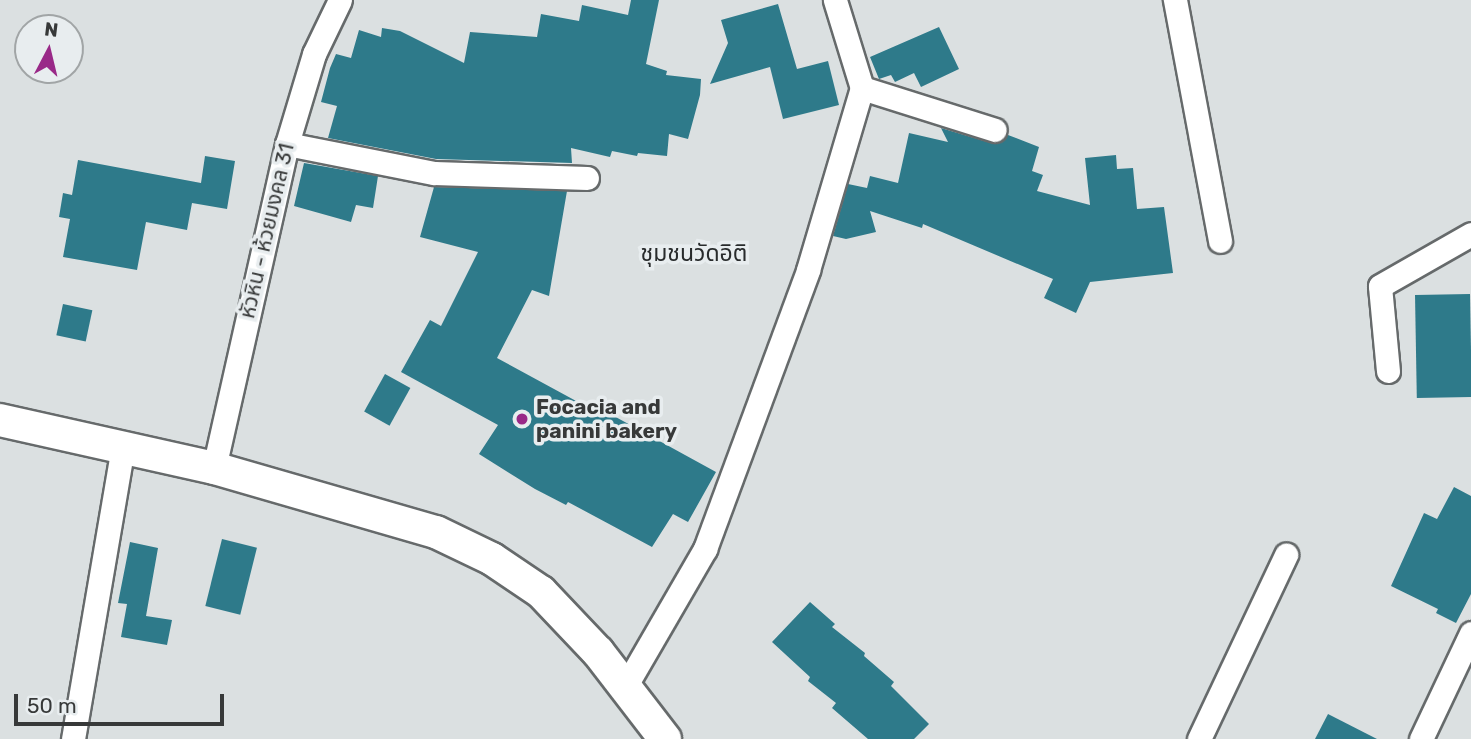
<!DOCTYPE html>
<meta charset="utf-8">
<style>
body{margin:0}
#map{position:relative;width:1471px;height:739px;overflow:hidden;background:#dbe0e1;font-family:Rubik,"Noto Sans Thai",sans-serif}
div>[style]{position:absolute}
.building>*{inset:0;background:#2e7a8a;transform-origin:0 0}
.roads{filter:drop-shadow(2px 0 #666a6b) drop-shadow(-2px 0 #666a6b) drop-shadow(0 2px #666a6b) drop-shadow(0 -2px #666a6b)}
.street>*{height:23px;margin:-11.5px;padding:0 11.5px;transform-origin:11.5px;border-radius:11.5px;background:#fff}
.secondary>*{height:32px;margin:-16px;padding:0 16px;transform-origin:16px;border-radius:16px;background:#fff}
.dots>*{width:19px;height:19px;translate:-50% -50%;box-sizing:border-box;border:4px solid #e8edef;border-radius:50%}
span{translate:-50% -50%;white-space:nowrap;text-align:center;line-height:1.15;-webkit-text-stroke:7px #e8edef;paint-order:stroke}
.street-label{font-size:21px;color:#373939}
.poi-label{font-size:21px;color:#373939;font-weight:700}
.left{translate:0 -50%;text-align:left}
.neighbourhood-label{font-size:23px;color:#282b2c}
.north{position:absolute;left:14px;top:14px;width:70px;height:70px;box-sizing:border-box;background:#e8edef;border:2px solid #a1a5a6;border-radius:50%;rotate:7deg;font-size:19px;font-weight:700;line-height:28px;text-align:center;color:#373939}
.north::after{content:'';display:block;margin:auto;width:24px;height:32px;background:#992988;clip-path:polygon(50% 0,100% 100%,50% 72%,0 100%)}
.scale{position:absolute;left:14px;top:694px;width:210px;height:32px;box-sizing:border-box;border:4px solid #373939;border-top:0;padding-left:9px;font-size:21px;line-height:24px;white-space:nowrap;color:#373939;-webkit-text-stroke:5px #e8edef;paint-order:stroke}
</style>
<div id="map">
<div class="building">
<i style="clip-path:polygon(631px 0,659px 0,646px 64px,667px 71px,666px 75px,701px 79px,700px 95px,688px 139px,669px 134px,667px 156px,638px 153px,637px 156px,612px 151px,610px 157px,571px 148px,572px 163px,436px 159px,328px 138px,337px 106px,321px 102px,330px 68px,336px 54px,351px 58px,359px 30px,381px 37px,382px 28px,400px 31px,464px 63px,470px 32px,537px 37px,541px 14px,579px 21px,582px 5px,628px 15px)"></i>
<i style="clip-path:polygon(778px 4px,797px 69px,828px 61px,839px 105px,783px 119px,770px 67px,710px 84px,728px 43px,721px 20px)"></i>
<i style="clip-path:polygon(939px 27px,959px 69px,921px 87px,914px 73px,895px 82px,891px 75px,879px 79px,870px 57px)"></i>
<i style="clip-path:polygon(941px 128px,991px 143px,999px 143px,1008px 135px,1039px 147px,1032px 171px,1043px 175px,1037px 191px,1090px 205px,1085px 158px,1116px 155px,1117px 169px,1133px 168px,1137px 209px,1164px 207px,1173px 273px,1090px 282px,1076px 313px,1044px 298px,1053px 279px,923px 224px,922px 228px,870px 211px,876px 232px,846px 239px,833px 236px,848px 184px,867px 188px,870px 176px,898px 183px,909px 133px,948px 142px)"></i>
<i style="clip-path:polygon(205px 156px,235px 161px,227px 209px,192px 203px,187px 230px,146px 222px,137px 270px,63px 257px,70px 219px,59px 217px,63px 193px,72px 195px,78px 160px,201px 183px)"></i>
<i style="clip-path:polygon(304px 163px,378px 176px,373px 208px,356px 205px,351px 222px,294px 206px)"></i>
<i style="clip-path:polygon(434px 187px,567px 191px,549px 296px,532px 290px,497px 358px,589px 408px,592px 404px,716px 472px,688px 522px,673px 514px,652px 547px,568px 502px,566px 505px,535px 489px,479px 454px,498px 425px,401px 372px,430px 320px,441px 326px,478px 252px,420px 237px)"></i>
<i style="left:1470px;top:294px;width:103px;height:55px;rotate:89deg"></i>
<i style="left:63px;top:304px;width:30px;height:32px;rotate:12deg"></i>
<i style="left:385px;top:374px;width:29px;height:43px;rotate:29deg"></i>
<i style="clip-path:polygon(1454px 487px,1471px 496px,1471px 594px,1456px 623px,1436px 613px,1438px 609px,1391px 586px,1424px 513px,1437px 519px)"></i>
<i style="left:222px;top:539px;width:36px;height:69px;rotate:14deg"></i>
<i style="clip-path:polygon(130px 542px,158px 548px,146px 616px,172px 620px,167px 645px,121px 637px,127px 604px,118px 603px)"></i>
<i style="clip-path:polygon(810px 602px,835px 624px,832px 627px,865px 653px,864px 656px,894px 682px,891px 686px,929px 724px,914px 739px,868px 739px,832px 708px,836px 703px,808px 681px,810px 677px,772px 642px)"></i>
<i style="clip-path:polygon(1328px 714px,1377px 739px,1315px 739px)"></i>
</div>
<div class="roads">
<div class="street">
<i style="left:1175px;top:0;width:245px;rotate:79.4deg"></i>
<i style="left:862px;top:88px;width:139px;rotate:17.5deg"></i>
<i style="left:287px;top:144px;width:150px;rotate:11.2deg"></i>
<i style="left:434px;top:173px;width:153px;rotate:1.9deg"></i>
<i style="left:1388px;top:371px;width:85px;rotate:-95.4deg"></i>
<i style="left:1380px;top:286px;width:105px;rotate:-29.7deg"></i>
<i style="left:214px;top:468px;width:332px;rotate:-77.3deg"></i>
<i style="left:287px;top:144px;width:94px;rotate:-73.3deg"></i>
<i style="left:314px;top:54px;width:60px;rotate:-64.3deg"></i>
<i style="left:625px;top:687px;width:160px;rotate:-59.9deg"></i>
<i style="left:705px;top:549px;width:297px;rotate:-69.7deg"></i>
<i style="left:808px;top:270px;width:190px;rotate:-73.5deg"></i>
<i style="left:862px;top:88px;width:92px;rotate:-107.1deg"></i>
<i style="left:73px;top:739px;width:296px;rotate:-80.3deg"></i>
<i style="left:1199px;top:739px;width:204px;rotate:-64.7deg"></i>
<i style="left:1421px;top:739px;width:117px;rotate:-64.7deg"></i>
</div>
<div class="secondary">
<i style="left:0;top:420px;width:219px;rotate:12.6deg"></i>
<i style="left:214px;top:468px;width:231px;rotate:16.1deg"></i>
<i style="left:436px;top:532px;width:62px;rotate:25.7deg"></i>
<i style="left:492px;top:559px;width:59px;rotate:34deg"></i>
<i style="left:541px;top:592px;width:83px;rotate:46.5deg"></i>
<i style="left:598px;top:652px;width:110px;rotate:52.4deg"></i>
</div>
</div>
<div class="dots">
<i style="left:522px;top:419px;background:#992988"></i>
</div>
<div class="street-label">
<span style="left:267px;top:231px;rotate:-77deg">หัวหิน - ห้วยมงคล 31</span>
</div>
<div class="poi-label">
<span class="left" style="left:536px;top:419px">Focacia and<br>panini bakery</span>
</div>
<div class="neighbourhood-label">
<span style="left:694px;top:253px">ชุมชนวัดอิติ</span>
</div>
<div class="north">N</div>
<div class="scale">50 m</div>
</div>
